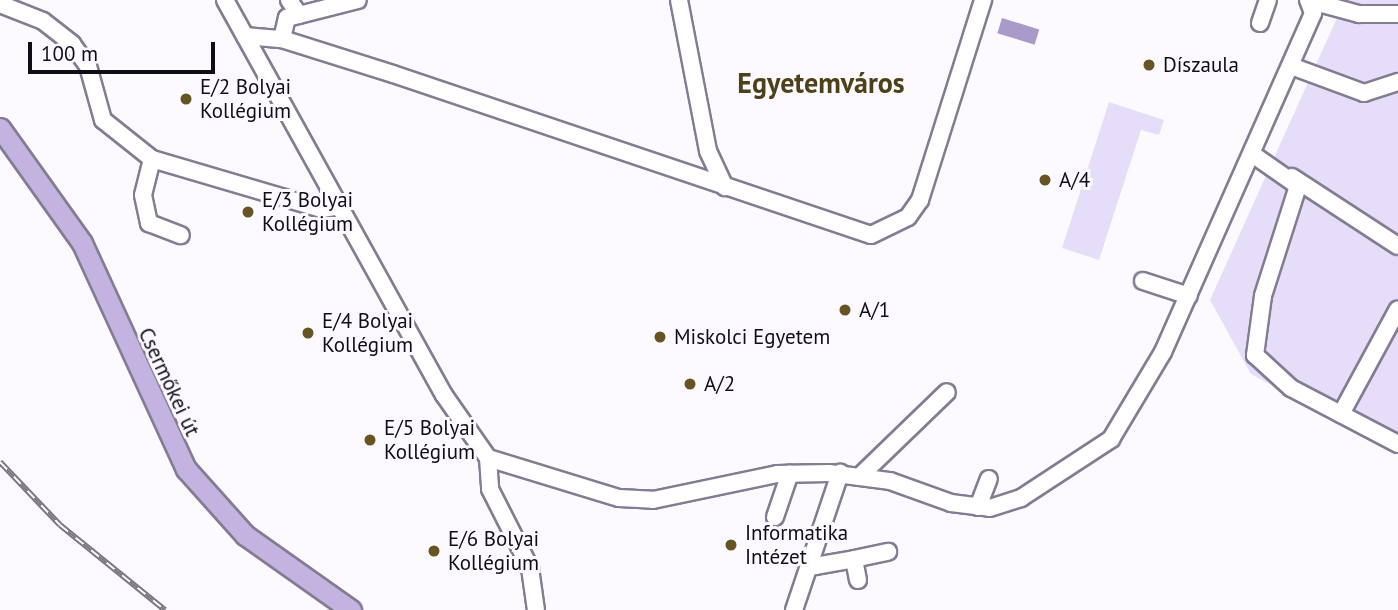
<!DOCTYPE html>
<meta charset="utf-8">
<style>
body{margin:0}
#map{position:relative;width:1398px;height:610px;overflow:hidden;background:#fcfaff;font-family:"PT Sans",sans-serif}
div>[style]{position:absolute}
.green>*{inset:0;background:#e6def9}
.water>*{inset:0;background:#aa9aca;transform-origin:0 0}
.roads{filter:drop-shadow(2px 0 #837c92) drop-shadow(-2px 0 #837c92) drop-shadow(0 2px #837c92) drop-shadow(0 -2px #837c92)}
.minor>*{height:16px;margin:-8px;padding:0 8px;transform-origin:8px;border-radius:8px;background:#fff}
.major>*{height:19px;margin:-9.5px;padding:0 9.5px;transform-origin:9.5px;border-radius:9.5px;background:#c4b3e1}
.rail>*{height:6px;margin-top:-3px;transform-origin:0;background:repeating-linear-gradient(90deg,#fcfaff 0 10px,#79777d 0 20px);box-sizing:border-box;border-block:2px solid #79777d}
.dots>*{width:19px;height:19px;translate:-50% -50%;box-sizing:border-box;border:4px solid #fcfaff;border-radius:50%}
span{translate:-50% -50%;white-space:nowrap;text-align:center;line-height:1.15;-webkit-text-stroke:6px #fcfaff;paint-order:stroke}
.poi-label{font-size:21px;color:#0f0d15}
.left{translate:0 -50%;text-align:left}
.street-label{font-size:21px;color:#0f0d15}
.district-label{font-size:28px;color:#4e4018;font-weight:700}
.scale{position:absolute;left:28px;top:42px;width:187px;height:32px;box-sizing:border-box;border:4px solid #0f0d15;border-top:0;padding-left:9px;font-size:21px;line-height:24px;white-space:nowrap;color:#0f0d15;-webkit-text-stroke:5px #fcfaff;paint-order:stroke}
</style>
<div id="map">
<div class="green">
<i style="clip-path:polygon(1345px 0,1398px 0,1398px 452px,1251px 374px,1210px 300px)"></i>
<i style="clip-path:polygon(1109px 102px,1164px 120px,1159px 135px,1141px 130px,1099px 260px,1062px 248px)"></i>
</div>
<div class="water">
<i style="left:1002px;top:18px;width:39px;height:16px;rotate:17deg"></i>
</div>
<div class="roads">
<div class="minor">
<i style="left:225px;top:0;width:452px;rotate:61deg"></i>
<i style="left:444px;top:395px;width:77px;rotate:55.1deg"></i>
<i style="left:488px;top:458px;width:31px;rotate:86deg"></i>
<i style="left:490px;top:489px;width:89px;rotate:63.1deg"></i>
<i style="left:530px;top:568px;width:42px;rotate:81.9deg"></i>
<i style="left:289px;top:0;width:18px;rotate:56deg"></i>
<i style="left:679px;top:0;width:154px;rotate:79.1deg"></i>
<i style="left:708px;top:151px;width:40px;rotate:65deg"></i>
<i style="left:1311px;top:1px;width:50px;rotate:15.2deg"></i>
<i style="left:1359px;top:14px;width:39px"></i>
<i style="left:0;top:4px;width:46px;rotate:21.6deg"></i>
<i style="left:43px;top:21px;width:37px;rotate:38deg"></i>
<i style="left:72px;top:44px;width:27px;rotate:54deg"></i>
<i style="left:88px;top:66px;width:56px;rotate:74.5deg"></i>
<i style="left:103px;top:120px;width:63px;rotate:38.5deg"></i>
<i style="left:152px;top:159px;width:37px;rotate:104deg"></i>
<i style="left:143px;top:195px;width:29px;rotate:78deg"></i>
<i style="left:149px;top:223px;width:34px;rotate:21deg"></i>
<i style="left:1260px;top:23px;width:24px;rotate:-71deg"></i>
<i style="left:245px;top:36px;width:37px;rotate:5deg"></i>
<i style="left:282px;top:39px;width:116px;rotate:17.5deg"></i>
<i style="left:393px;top:74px;width:504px;rotate:18.61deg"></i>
<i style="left:871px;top:235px;width:41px;rotate:-25.9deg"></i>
<i style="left:908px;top:217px;width:21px;rotate:-55deg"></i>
<i style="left:920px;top:200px;width:210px;rotate:-72.5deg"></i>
<i style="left:282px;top:39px;width:22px;rotate:-77deg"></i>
<i style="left:287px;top:18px;width:73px;rotate:-14.2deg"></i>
<i style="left:1291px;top:66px;width:78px;rotate:20.3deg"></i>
<i style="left:1364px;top:93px;width:36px;rotate:-18deg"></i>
<i style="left:1255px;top:156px;width:52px;rotate:34.9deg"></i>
<i style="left:1298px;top:186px;width:115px;rotate:107.7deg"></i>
<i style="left:1263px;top:296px;width:60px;rotate:97.7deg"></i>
<i style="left:1255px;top:355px;width:49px;rotate:42.5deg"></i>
<i style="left:1291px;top:388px;width:121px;rotate:27.6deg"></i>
<i style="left:152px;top:159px;width:177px;rotate:16.4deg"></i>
<i style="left:322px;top:209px;width:20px;rotate:-9deg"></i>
<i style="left:1292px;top:177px;width:126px;rotate:33.1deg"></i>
<i style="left:1143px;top:281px;width:48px;rotate:18.1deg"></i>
<i style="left:1341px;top:414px;width:119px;rotate:-61.5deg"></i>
<i style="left:488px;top:458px;width:137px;rotate:17deg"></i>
<i style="left:619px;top:498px;width:34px;rotate:3deg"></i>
<i style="left:653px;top:500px;width:127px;rotate:-11.8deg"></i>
<i style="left:777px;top:474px;width:52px;rotate:-1.1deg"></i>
<i style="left:829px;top:473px;width:62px;rotate:7.5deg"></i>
<i style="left:890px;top:481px;width:65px;rotate:19.8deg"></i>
<i style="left:951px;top:503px;width:39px;rotate:7deg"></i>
<i style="left:990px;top:508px;width:33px;rotate:-18deg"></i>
<i style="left:1021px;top:498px;width:108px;rotate:-33.2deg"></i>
<i style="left:1111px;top:439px;width:101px;rotate:-59.1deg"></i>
<i style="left:1163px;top:352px;width:371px;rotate:-66.1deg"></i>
<i style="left:1313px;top:13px;width:14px;rotate:-111deg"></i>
<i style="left:859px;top:477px;width:122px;rotate:-44deg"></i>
<i style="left:978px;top:507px;width:30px;rotate:-69deg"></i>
<i style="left:775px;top:517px;width:46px;rotate:-71.2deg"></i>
<i style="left:808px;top:558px;width:11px;rotate:49deg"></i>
<i style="left:815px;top:566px;width:40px;rotate:-10deg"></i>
<i style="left:858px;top:580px;width:21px;rotate:-101deg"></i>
<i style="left:854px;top:559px;width:35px;rotate:-12deg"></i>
<i style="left:794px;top:610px;width:145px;rotate:-71.4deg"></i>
</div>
<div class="major">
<i style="left:0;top:128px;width:141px;rotate:54.5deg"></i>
<i style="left:82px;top:243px;width:249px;rotate:65.3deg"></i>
<i style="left:186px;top:469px;width:89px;rotate:48.2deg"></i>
<i style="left:245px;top:535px;width:130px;rotate:35.3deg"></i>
</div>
</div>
<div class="rail">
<i style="left:0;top:462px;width:87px;rotate:46.4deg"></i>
<i style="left:60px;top:525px;width:135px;rotate:39deg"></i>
</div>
<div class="dots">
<i style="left:1149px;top:65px;background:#652"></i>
<i style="left:186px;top:99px;background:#652"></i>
<i style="left:1045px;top:180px;background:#652"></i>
<i style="left:248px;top:212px;background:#652"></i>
<i style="left:845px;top:310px;background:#652"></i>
<i style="left:308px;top:333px;background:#652"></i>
<i style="left:660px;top:337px;background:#652"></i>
<i style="left:690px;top:384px;background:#652"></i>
<i style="left:370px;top:440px;background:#652"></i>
<i style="left:731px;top:545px;background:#652"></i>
<i style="left:434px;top:551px;background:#652"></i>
</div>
<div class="poi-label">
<span class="left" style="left:1163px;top:65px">Díszaula</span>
<span class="left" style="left:200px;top:99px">E/2 Bolyai<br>Kollégium</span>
<span class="left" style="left:1059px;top:180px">A/4</span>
<span class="left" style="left:262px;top:212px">E/3 Bolyai<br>Kollégium</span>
<span class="left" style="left:859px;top:310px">A/1</span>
<span class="left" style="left:322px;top:333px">E/4 Bolyai<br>Kollégium</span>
<span class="left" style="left:674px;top:337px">Miskolci Egyetem</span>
<span class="left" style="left:704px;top:384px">A/2</span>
<span class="left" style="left:384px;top:440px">E/5 Bolyai<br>Kollégium</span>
<span class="left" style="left:745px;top:545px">Informatika<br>Intézet</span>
<span class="left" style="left:448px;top:551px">E/6 Bolyai<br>Kollégium</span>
</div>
<div class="street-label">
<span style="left:169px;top:382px;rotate:65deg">Csermőkei út</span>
</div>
<div class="district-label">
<span style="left:821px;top:83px">Egyetemváros</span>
</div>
<div class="scale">100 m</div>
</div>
